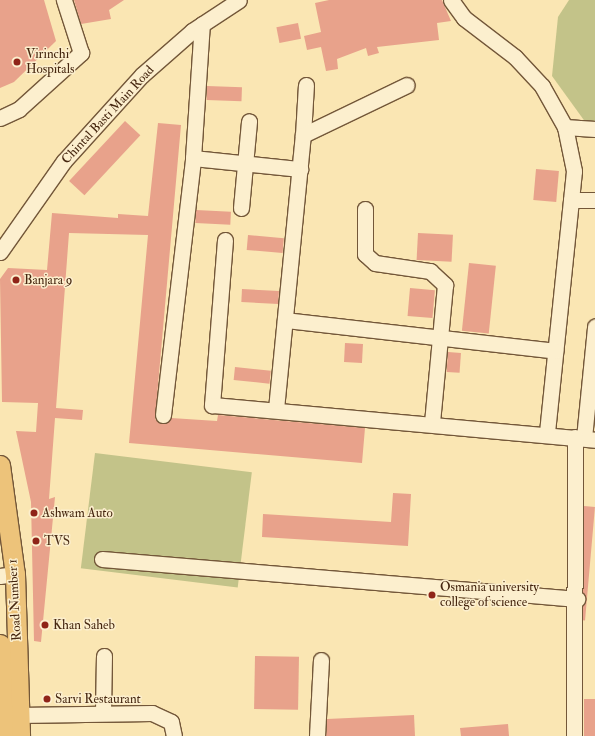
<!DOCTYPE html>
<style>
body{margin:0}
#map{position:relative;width:595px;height:736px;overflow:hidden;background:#fae6b3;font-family:"IM FELL Double Pica",serif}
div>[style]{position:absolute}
.green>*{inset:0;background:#c3c389;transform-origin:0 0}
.building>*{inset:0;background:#e8a28b;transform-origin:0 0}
.roads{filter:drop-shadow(1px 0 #735739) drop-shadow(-1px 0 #735739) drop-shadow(0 1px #735739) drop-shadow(0 -1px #735739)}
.minor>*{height:15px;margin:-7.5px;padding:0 7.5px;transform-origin:7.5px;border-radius:7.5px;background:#fcefce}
.major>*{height:19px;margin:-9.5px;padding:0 9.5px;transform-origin:9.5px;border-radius:9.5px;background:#edc37a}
.dots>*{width:11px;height:11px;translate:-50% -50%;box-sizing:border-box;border:2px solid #fcefce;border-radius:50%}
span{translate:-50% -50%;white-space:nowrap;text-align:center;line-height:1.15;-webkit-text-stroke:3px #fcefce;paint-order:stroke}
.poi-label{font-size:13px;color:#462710}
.left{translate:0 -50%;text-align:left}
.street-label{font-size:13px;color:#462710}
</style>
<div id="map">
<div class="green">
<i style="clip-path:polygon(569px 0,595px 0,595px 123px,586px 123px,552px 76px,558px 17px)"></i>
<i style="left:95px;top:453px;width:158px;height:116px;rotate:7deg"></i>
</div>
<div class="building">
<i style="clip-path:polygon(0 0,44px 0,56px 41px,14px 82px,0 88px)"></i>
<i style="clip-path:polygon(74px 0,124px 0,109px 10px,111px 19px,81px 24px)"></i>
<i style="clip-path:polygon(329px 0,442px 0,451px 21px,437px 23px,439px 40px,377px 47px,379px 53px,368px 56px,366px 48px,337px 59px,338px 69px,326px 71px,321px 47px,307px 50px,304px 36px,321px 32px,315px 3px)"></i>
<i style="left:298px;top:23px;width:16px;height:22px;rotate:79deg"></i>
<i style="left:207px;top:86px;width:35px;height:14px;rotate:2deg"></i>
<i style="left:125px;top:121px;width:21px;height:82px;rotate:43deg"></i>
<i style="clip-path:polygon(158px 123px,181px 125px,155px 419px,162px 424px,171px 418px,217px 421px,218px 415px,365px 428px,362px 463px,129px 443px,148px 235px,69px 233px,56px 408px,83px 410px,82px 420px,55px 418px,49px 499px,55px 497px,41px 642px,34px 641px,31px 502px,16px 431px,36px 432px,38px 403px,2px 402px,0 279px,8px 268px,47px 270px,52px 213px,118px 218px,118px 214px,148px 216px)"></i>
<i style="left:536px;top:169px;width:23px;height:31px;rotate:5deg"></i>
<i style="left:196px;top:210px;width:35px;height:13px;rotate:3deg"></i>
<i style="left:418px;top:233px;width:35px;height:27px;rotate:3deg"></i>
<i style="left:248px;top:235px;width:36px;height:15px;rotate:5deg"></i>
<i style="left:469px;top:263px;width:27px;height:68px;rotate:6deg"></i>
<i style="left:410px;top:288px;width:25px;height:28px;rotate:5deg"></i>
<i style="left:242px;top:289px;width:37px;height:13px;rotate:3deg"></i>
<i style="left:345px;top:343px;width:18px;height:19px;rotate:3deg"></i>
<i style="left:448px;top:352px;width:13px;height:20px;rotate:4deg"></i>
<i style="left:235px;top:367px;width:36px;height:13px;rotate:6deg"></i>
<i style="clip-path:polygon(393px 493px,411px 494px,408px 546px,262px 537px,263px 514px,391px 522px)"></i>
<i style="left:584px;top:506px;width:11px;height:114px;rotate:5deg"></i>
<i style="left:255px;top:656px;width:44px;height:53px;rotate:1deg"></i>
<i style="left:584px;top:699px;width:11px;height:37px"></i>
<i style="clip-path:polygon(414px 715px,415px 736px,326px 736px,327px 719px)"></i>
<i style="clip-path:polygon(508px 724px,509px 736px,461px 736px,460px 728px)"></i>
</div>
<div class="roads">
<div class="minor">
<i style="left:451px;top:0;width:22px;rotate:54deg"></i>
<i style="left:464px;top:18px;width:64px;rotate:37.4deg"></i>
<i style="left:515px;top:57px;width:40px;rotate:47deg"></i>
<i style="left:542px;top:86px;width:47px;rotate:60.7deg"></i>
<i style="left:565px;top:127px;width:45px;rotate:78.4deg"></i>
<i style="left:574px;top:171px;width:264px;rotate:95.9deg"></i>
<i style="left:0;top:118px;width:21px;rotate:-25deg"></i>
<i style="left:19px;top:109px;width:84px;rotate:-42.1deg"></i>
<i style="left:81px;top:53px;width:56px;rotate:-107.8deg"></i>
<i style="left:565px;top:127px;width:30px;rotate:4deg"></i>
<i style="left:303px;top:135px;width:50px;rotate:-86.6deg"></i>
<i style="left:193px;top:158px;width:108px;rotate:5.9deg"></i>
<i style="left:571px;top:200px;width:24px"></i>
<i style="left:241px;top:208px;width:87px;rotate:-84.7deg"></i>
<i style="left:365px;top:209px;width:45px;rotate:90deg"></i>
<i style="left:365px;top:254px;width:13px;rotate:42deg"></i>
<i style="left:375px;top:263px;width:56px;rotate:8.3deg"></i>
<i style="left:430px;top:271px;width:21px;rotate:43deg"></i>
<i style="left:445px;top:285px;width:139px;rotate:95.4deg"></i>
<i style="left:225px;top:240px;width:166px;rotate:94.5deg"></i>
<i style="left:212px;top:405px;width:385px;rotate:5.2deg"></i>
<i style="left:0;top:252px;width:111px;rotate:-54.9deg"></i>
<i style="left:64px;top:161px;width:116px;rotate:-47.8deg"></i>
<i style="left:142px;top:75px;width:67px;rotate:-41.3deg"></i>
<i style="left:192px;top:31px;width:56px;rotate:-33.4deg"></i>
<i style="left:285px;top:320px;width:272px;rotate:6.5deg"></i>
<i style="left:276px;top:409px;width:275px;rotate:-84.4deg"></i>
<i style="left:303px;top:135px;width:115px;rotate:-25.7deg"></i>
<i style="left:163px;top:415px;width:259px;rotate:-83.3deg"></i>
<i style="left:193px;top:158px;width:134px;rotate:-86.2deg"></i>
<i style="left:584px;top:438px;width:112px;rotate:-84.3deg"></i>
<i style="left:102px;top:559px;width:477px;rotate:4.8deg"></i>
<i style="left:0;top:576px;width:15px;rotate:-8deg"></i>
<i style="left:103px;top:712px;width:56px;rotate:-89deg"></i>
<i style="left:18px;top:715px;width:134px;rotate:-0.9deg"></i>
<i style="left:152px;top:713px;width:21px;rotate:25deg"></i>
<i style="left:171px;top:722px;width:14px;rotate:78deg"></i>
<i style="left:317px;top:736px;width:76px;rotate:-87deg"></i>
<i style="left:574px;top:736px;width:299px;rotate:-89.8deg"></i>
</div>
<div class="major">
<i style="left:0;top:465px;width:110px;rotate:82.2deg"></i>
<i style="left:15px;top:574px;width:162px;rotate:88.2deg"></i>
<i style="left:0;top:644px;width:92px;rotate:88.1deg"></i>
</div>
</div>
<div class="dots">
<i style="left:17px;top:62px;background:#8f2418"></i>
<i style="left:16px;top:280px;background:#8f2418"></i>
<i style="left:34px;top:513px;background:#8f2418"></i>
<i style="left:36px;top:541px;background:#8f2418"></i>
<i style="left:432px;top:595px;background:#8f2418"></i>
<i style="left:45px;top:625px;background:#8f2418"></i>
<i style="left:47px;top:699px;background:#8f2418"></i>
</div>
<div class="poi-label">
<span class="left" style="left:26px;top:62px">Virinchi<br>Hospitals</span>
<span class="left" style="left:24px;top:280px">Banjara 9</span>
<span class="left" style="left:42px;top:513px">Ashwam Auto</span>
<span class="left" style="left:44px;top:541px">TVS</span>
<span class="left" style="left:440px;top:595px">Osmania university<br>college of science</span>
<span class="left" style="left:53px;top:625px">Khan Saheb</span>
<span class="left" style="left:55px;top:699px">Sarvi Restaurant</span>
</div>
<div class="street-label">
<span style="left:108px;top:115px;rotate:-47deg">Chintal Basti Main Road</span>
<span style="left:15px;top:600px;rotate:-93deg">Road Number 1</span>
</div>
</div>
